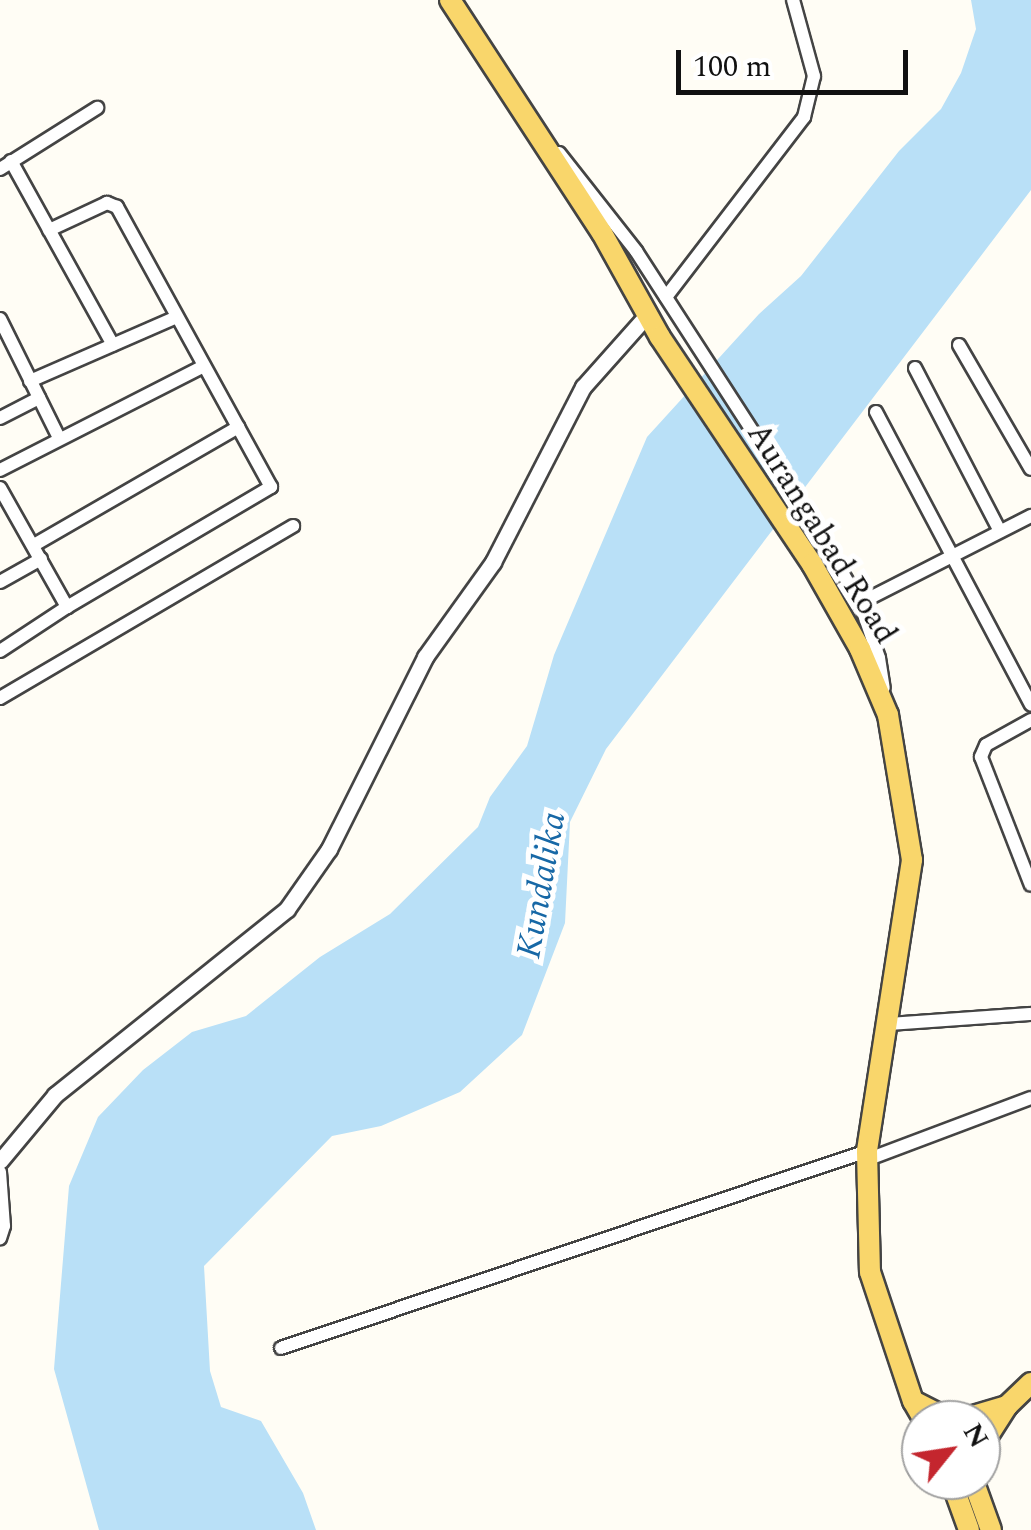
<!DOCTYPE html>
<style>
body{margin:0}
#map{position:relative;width:1031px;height:1530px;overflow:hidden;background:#fffdf5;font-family:Spectral,serif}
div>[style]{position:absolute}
.water>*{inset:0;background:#b9e0f7}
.roads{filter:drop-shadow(2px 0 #444) drop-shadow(-2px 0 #444) drop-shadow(0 2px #444) drop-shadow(0 -2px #444)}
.minor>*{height:12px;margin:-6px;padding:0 6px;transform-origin:6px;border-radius:6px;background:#fff}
.tertiary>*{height:15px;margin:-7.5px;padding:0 7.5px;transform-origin:7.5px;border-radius:7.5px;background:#fff}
.primary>*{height:20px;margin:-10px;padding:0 10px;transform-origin:10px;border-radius:10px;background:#f9d66b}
span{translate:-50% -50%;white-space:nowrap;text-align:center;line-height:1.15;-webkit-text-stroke:10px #fff;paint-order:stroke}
.street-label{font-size:32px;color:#111}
.water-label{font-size:35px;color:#1768a6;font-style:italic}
.north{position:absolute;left:901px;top:1400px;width:100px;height:100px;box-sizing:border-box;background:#fff;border:2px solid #a0a0a0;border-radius:50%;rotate:60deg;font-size:28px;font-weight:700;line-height:40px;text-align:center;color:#111}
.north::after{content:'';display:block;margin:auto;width:35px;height:45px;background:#c4262e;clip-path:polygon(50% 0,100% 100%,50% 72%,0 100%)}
.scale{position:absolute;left:676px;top:50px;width:232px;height:45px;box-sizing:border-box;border:5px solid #111;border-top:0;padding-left:12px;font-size:30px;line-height:35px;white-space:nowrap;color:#111;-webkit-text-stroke:8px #fff;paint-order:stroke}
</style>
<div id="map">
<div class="water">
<i style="clip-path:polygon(971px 0,1031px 0,1031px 190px,606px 749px,570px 822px,565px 923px,522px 1035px,460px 1092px,381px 1126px,332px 1136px,204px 1266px,210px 1371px,221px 1407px,261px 1421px,303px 1493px,316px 1530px,99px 1530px,54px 1369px,69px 1186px,98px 1117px,143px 1070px,192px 1032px,246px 1016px,320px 957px,390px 914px,478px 827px,490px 797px,527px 746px,554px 655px,647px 437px,759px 314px,801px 276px,899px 151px,941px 109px,961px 73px,976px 29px)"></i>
</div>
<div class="roads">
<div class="minor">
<i style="left:559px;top:153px;width:125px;rotate:51.8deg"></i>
<i style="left:636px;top:251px;width:342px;rotate:57.1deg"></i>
<i style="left:822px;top:538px;width:75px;rotate:59.7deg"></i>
<i style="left:860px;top:603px;width:58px;rotate:70.9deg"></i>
<i style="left:879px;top:658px;width:30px;rotate:81deg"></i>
<i style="left:11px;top:161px;width:210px;rotate:61deg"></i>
<i style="left:0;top:169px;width:115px;rotate:-32.2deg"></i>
<i style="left:666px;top:297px;width:227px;rotate:-52.5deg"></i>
<i style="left:804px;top:117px;width:42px;rotate:-76.3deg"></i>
<i style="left:814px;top:76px;width:79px;rotate:-105.4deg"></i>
<i style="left:0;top:319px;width:133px;rotate:63.6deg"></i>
<i style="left:959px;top:345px;width:143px;rotate:59.9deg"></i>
<i style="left:915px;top:368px;width:184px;rotate:62.5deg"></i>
<i style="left:30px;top:381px;width:157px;rotate:-23.6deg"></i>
<i style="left:876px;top:412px;width:331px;rotate:62.1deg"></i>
<i style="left:0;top:418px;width:44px;rotate:-27.1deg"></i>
<i style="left:0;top:470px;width:227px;rotate:-27deg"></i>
<i style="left:0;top:488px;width:137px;rotate:60.6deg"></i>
<i style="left:34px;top:545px;width:236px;rotate:-30deg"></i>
<i style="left:0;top:582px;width:47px;rotate:-29.3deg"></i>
<i style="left:860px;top:603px;width:192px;rotate:-27deg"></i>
<i style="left:0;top:651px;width:80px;rotate:-33.3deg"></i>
<i style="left:67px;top:607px;width:237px;rotate:-30.5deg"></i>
<i style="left:271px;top:487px;width:320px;rotate:-118.8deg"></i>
<i style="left:117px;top:207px;width:11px;rotate:-158deg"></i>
<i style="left:107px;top:203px;width:64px;rotate:155deg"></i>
<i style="left:0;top:698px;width:340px;rotate:-30.4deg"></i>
<i style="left:1031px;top:720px;width:51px;rotate:150.9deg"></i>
<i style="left:986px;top:745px;width:13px;rotate:113deg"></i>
<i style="left:981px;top:757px;width:137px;rotate:68.7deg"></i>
<i style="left:888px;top:1024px;width:143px;rotate:-4deg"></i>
<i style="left:866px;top:1160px;width:176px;rotate:-20.6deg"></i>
<i style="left:0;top:1172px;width:54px;rotate:85.8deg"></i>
<i style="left:4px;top:1226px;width:13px;rotate:108deg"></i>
<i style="left:281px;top:1348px;width:618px;rotate:-18.58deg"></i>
</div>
<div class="tertiary">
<i style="left:0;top:1161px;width:86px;rotate:-50.2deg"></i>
<i style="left:55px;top:1095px;width:297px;rotate:-38.7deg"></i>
<i style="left:287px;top:909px;width:73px;rotate:-55deg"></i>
<i style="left:329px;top:849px;width:215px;rotate:-63.4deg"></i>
<i style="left:425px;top:657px;width:117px;rotate:-54.4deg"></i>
<i style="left:493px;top:562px;width:197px;rotate:-62.8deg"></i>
<i style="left:583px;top:387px;width:99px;rotate:-48.3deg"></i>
</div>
<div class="primary">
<i style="left:450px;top:0;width:278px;rotate:56.9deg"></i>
<i style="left:602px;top:233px;width:119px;rotate:60.9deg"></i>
<i style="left:660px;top:337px;width:273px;rotate:56.2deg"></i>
<i style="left:812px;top:564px;width:98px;rotate:60.5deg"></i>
<i style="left:860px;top:649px;width:72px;rotate:67deg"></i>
<i style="left:888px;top:715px;width:147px;rotate:80.6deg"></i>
<i style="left:912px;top:860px;width:294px;rotate:98.8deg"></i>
<i style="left:867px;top:1151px;width:121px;rotate:88.6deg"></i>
<i style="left:870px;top:1272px;width:136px;rotate:71.6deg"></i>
<i style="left:913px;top:1401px;width:22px;rotate:60deg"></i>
<i style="left:915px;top:1402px;width:39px;rotate:27deg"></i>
<i style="left:966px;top:1418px;width:43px;rotate:-16.3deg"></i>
<i style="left:984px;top:1442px;width:43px;rotate:-57.4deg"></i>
<i style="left:1007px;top:1406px;width:33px;rotate:-44deg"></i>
<i style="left:951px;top:1480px;width:53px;rotate:70.2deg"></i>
<i style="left:973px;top:1480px;width:53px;rotate:70.2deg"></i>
</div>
</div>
<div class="street-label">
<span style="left:821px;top:534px;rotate:58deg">Aurangabad Road</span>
</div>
<div class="water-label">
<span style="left:542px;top:885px;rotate:-80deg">Kundalika</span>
</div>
<div class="north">N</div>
<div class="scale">100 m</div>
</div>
